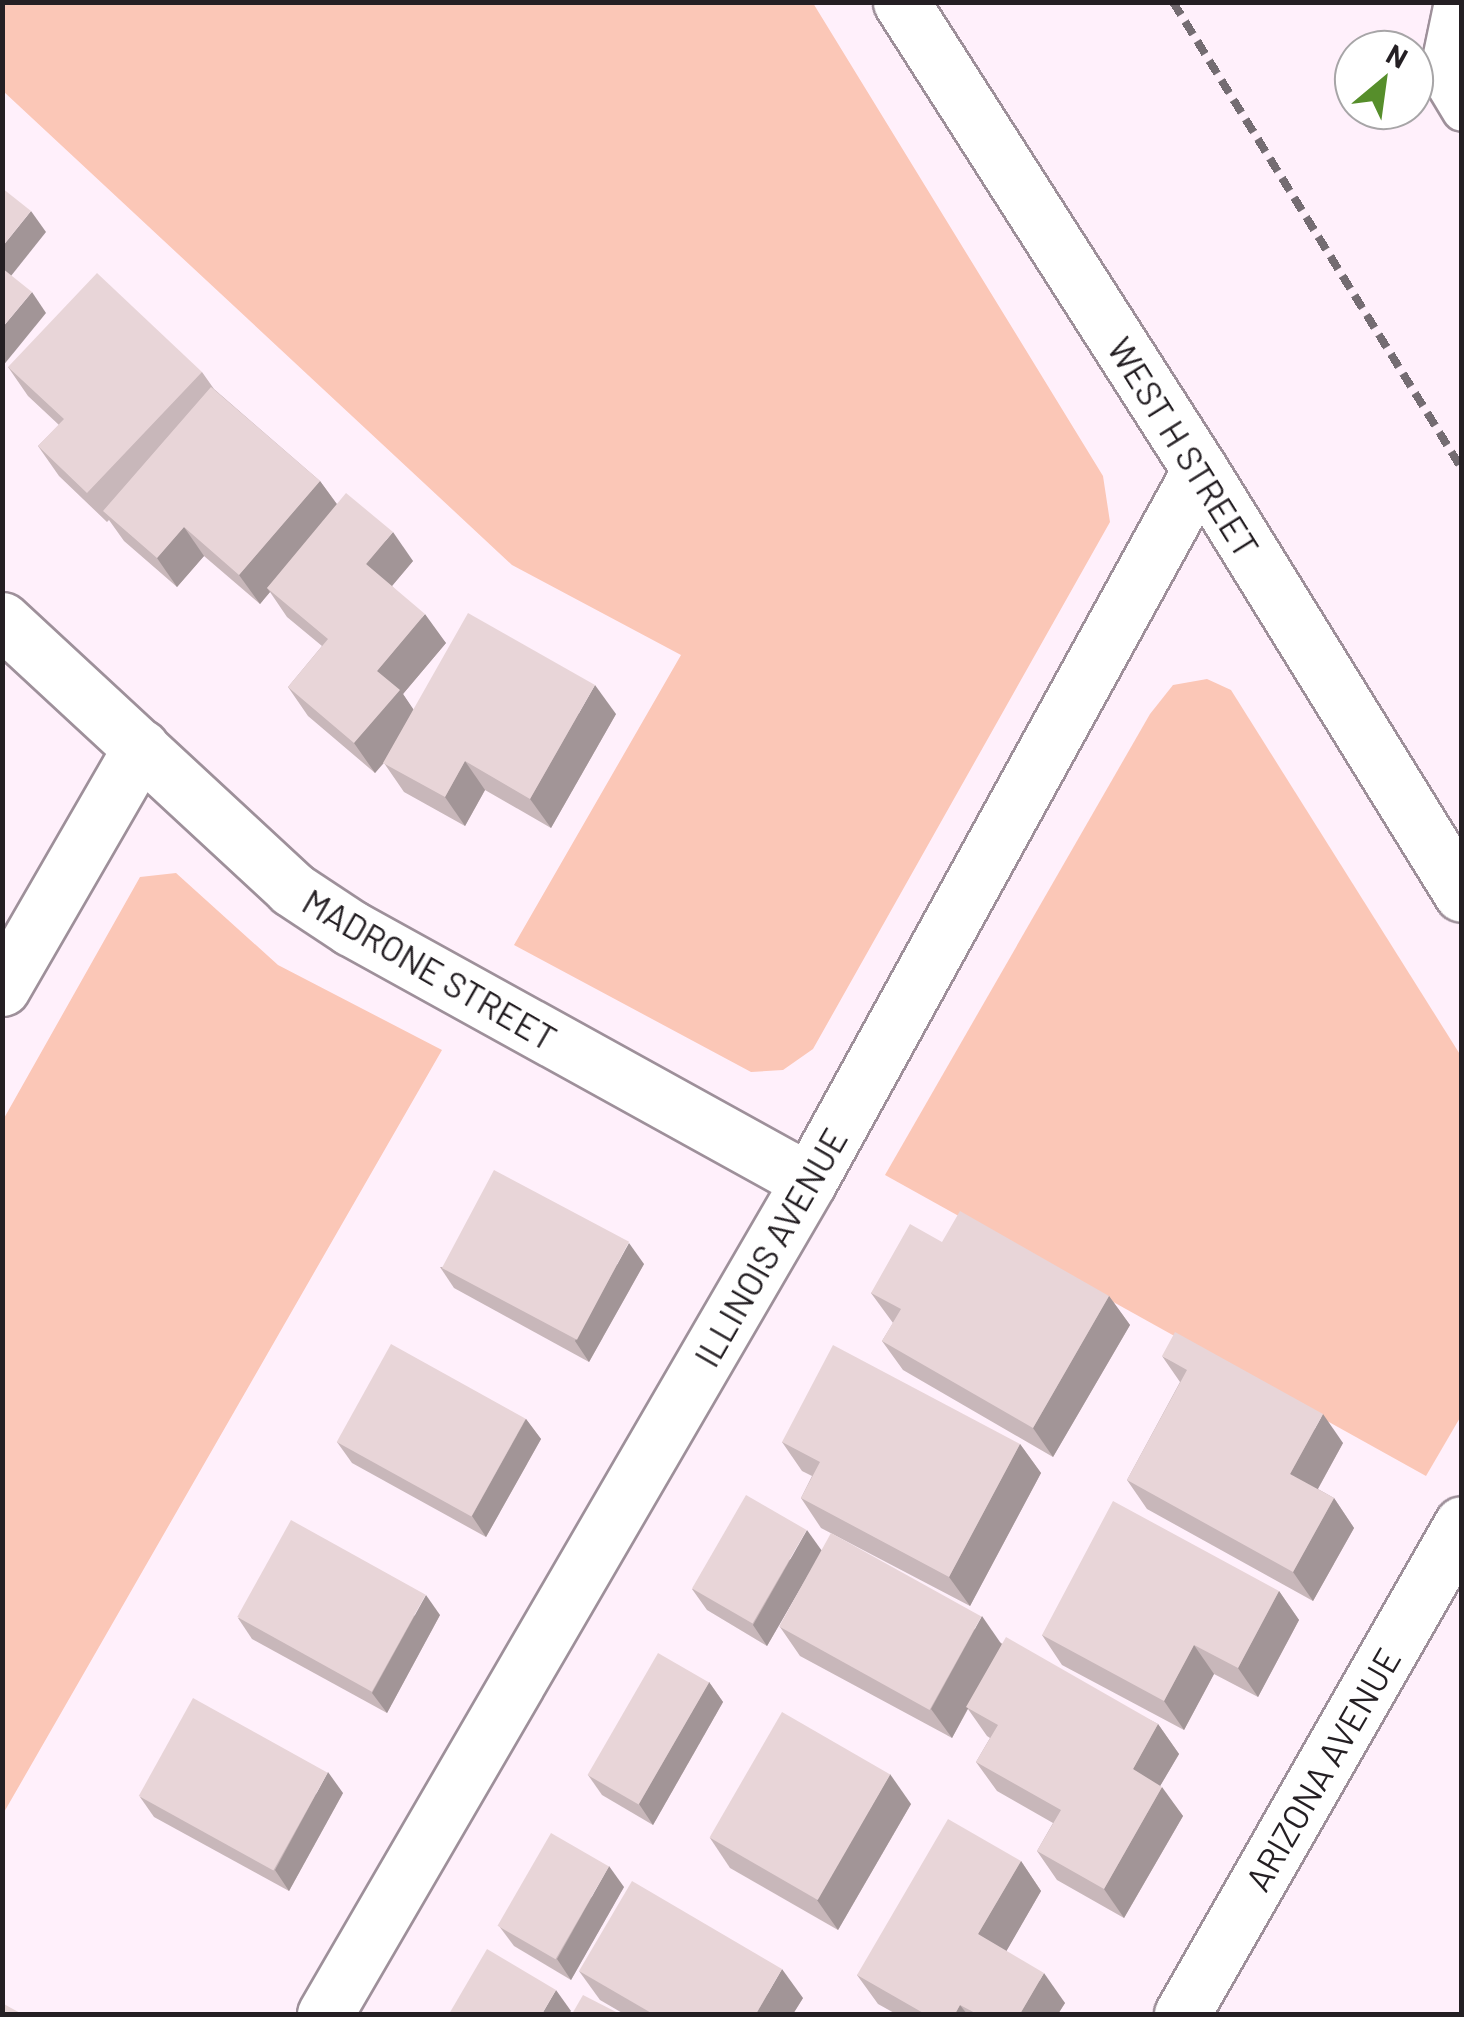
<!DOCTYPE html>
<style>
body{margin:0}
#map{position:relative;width:1464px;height:2017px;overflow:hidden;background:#fff0fb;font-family:Barlow,sans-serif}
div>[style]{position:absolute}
.green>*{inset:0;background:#fbc7b7}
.roads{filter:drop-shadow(2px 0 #9e909a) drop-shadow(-2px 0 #9e909a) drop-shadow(0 2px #9e909a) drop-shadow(0 -2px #9e909a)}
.service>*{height:38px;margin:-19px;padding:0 19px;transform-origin:19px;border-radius:19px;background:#fff}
.minor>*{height:55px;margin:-27.5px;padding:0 27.5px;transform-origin:27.5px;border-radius:27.5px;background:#fff}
.tertiary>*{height:55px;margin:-27.5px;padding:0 27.5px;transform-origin:27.5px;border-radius:27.5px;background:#fff}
.rail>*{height:8px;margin-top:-4px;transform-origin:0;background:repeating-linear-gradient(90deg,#746c72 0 15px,transparent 0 23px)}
.wall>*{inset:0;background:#c8b7ba}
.shaded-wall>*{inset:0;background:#a29597}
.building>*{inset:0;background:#e8d5d8;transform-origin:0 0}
span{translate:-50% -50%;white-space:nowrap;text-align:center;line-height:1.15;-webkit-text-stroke:9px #fff;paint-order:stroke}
.street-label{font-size:35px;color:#241f23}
.frame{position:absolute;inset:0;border:5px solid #241f23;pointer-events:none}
.north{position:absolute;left:1334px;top:30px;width:100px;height:100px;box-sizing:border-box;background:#fff;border:2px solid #a7a5a7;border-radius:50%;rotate:29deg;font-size:28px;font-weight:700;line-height:40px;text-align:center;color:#241f23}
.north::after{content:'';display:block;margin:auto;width:35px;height:45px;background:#568e2b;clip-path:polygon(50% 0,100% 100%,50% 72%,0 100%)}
</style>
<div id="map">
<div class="green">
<i style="clip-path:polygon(2px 3px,813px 3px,1103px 476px,1110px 522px,813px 1049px,783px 1070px,751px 1072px,514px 945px,681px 655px,512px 565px,3px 91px)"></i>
<i style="clip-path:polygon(1207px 679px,1231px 690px,1461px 1056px,1461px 1416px,1426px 1476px,885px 1175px,1150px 714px,1173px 685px)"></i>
<i style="clip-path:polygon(176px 873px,278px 965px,442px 1050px,3px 1814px,3px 1120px,140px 877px)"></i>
</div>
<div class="roads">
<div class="service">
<i style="left:1454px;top:2px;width:74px;rotate:101.8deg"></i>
<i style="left:1439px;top:74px;width:44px;rotate:58.8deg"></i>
</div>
<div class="minor">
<i style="left:2px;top:620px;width:396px;rotate:42.8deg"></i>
<i style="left:292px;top:889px;width:71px;rotate:33.5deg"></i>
<i style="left:351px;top:928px;width:523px;rotate:28.92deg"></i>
<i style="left:2px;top:988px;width:278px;rotate:-60deg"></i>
<i style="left:325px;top:2014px;width:963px;rotate:-59.84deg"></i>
<i style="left:809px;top:1181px;width:811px;rotate:-61.19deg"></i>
<i style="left:1182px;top:2014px;width:564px;rotate:-60.26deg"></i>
</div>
<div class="tertiary">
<i style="left:901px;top:2px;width:555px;rotate:57.43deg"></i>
<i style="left:1200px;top:470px;width:498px;rotate:58.3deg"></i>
</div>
</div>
<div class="rail">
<i style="left:1173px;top:2px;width:549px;rotate:58.25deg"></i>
</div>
<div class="wall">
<i style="clip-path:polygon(8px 367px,202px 372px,214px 389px,320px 481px,337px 504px,413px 561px,392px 586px,446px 643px,403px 694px,413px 710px,616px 714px,551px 828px,485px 790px,465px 826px,404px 792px,384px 763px,375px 773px,308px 716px,288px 687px,322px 646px,287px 617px,270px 592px,260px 604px,204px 556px,177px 587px,124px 541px,109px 520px,107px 522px,59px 476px,38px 446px,59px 425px,28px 396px)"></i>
<i style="clip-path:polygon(942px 1242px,1109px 1296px,1130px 1325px,1053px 1457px,903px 1370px,882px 1341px,893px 1323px,871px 1293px)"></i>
<i style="clip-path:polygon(644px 1264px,589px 1362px,454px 1288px,440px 1267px)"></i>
<i style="clip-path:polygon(1162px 1356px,1343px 1443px,1318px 1489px,1334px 1498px,1354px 1528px,1313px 1601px,1147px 1509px,1127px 1480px,1180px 1382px)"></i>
<i style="clip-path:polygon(526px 1419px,541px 1439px,486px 1537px,352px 1463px,337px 1442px)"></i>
<i style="clip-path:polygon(782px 1442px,1020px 1444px,1041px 1473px,970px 1606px,821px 1528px,801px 1498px,812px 1476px,802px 1471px)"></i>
<i style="clip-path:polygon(821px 1550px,1158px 1724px,1179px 1754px,1160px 1786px,1183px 1816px,1124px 1918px,1057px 1880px,1037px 1851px,1053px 1823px,997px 1791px,976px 1762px,990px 1738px,987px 1736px,968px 1709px,952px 1738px,800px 1656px,780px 1627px,808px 1575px,767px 1646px,707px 1610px,692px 1589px)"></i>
<i style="clip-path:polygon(1279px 1591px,1299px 1620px,1258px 1697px,1214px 1674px,1184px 1730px,1062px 1665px,1042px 1635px)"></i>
<i style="clip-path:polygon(440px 1615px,387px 1713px,252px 1639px,238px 1618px)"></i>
<i style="clip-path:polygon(709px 1682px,723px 1702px,653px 1825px,602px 1795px,588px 1775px)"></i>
<i style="clip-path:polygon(343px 1793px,289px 1891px,154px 1817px,140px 1797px)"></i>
<i style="clip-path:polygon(911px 1804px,838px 1930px,730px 1868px,710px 1838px)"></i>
<i style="clip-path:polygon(1021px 1861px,1041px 1891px,1006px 1951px,1065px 2003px,1058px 2014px,896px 2014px,878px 2004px,857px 1975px)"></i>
<i style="clip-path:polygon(624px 1887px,571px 1980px,514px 1946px,499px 1926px)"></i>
<i style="clip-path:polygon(579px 1971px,803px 1998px,793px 2014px,624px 2014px,600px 2000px)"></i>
</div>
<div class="shaded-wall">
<i style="clip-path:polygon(31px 211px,46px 232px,7px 281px,2px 274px,2px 247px)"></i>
<i style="clip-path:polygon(32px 292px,46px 313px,2px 367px,2px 328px)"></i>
<i style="clip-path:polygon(320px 481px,341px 510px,267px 588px,270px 592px,260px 604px,239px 575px)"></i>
<i style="clip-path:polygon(184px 527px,204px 556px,177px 587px,157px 558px)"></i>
<i style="clip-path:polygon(393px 532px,413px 561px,386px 593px,366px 564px)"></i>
<i style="clip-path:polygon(425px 614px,446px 643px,403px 694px,420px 719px,375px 773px,354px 743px,377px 671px)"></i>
<i style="clip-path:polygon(595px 685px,616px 714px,551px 828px,530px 799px)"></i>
<i style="clip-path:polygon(465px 761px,485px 790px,465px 826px,445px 797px)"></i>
<i style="clip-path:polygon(629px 1243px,644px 1264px,589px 1362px,575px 1341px)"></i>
<i style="clip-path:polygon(1109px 1296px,1130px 1325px,1053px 1457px,1033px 1428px)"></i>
<i style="clip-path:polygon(1323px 1414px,1343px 1443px,1310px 1503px,1290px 1474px)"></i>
<i style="clip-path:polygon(526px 1419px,541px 1439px,486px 1537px,472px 1516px)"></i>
<i style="clip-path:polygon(1020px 1444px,1041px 1473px,970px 1606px,949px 1577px)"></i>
<i style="clip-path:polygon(1334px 1498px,1354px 1528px,1313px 1601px,1293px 1572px)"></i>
<i style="clip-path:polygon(807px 1530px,822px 1551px,767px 1646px,753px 1625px)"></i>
<i style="clip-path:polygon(1279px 1591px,1299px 1620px,1258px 1697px,1238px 1668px)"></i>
<i style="clip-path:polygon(426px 1595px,440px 1615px,387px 1713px,372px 1693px)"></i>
<i style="clip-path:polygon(982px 1616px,1002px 1645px,952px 1738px,931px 1709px)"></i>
<i style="clip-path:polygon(1194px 1645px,1214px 1674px,1184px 1730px,1164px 1701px)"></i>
<i style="clip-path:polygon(709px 1682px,723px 1702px,653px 1825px,639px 1804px)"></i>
<i style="clip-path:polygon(1158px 1724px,1179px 1754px,1153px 1798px,1133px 1769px)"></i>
<i style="clip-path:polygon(328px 1772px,343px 1793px,289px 1891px,275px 1870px)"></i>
<i style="clip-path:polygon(890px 1774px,911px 1804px,838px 1930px,817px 1900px)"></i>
<i style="clip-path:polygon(1162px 1787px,1183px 1816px,1124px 1918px,1104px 1889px)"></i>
<i style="clip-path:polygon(1021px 1861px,1041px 1891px,999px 1964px,978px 1934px)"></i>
<i style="clip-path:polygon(609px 1866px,624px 1887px,571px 1980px,557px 1959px)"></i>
<i style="clip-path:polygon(782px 1969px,803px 1998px,793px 2014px,756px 2014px)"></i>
<i style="clip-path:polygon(1044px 1973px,1065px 2003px,1058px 2014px,1020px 2014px)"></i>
<i style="clip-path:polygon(556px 1990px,571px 2011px,569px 2014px,542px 2014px)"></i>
<i style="clip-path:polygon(960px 2005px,967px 2014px,955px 2014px)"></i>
</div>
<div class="building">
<i style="clip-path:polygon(2px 188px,31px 211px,2px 247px)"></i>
<i style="clip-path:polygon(2px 268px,32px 292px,2px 328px)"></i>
<i style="clip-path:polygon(97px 273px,202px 372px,87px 493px,38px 446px,64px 419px,8px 367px)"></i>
<i style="clip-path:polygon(211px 387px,320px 481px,239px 575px,184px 527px,157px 558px,103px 511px)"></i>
<i style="clip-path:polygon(346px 493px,393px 532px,366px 564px,425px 614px,377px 671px,400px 690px,354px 743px,288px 687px,328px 639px,267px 588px)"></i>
<i style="clip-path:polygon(468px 613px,595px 685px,530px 799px,465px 761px,445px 797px,383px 763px)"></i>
<i style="left:494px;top:1170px;width:153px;height:111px;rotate:28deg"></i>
<i style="clip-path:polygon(960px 1211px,1109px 1296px,1033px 1428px,882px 1341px,901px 1309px,871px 1293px,910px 1224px,942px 1242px)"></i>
<i style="clip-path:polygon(1175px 1332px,1323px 1414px,1290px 1474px,1334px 1498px,1293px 1572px,1127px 1480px,1187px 1370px,1162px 1356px)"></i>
<i style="left:391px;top:1344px;width:154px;height:112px;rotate:29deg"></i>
<i style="clip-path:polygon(833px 1345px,1020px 1444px,949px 1577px,801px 1498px,820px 1462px,782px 1442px)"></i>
<i style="left:746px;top:1495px;width:70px;height:108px;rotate:30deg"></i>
<i style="clip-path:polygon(1113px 1501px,1279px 1591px,1238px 1668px,1194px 1645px,1164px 1701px,1042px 1635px)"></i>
<i style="left:291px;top:1520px;width:154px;height:111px;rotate:29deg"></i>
<i style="left:831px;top:1533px;width:172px;height:107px;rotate:29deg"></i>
<i style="clip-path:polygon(1006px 1637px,1158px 1724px,1133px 1769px,1162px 1787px,1104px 1889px,1037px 1851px,1061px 1810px,976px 1762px,998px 1725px,966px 1707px)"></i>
<i style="left:658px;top:1653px;width:59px;height:141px;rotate:30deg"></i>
<i style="left:193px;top:1698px;width:154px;height:112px;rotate:29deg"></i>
<i style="left:782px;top:1712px;width:125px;height:145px;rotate:30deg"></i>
<i style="clip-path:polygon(948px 1819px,1021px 1861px,978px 1934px,1044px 1973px,1020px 2014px,977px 2014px,960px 2005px,955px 2014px,925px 2014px,857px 1975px)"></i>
<i style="left:551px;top:1833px;width:67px;height:107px;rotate:30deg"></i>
<i style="clip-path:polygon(632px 1881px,782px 1969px,756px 2014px,653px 2014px,579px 1971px)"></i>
<i style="clip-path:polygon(487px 1949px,556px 1990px,542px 2014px,449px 2014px)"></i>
<i style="clip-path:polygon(583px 1995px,620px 2014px,572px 2014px)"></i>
<i style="clip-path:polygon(2px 2003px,22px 2014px,2px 2014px)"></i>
</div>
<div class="street-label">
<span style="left:1184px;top:447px;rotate:58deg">WEST H STREET</span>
<span style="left:430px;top:969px;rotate:30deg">MADRONE STREET</span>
<span style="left:770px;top:1247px;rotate:-60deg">ILLINOIS AVENUE</span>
<span style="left:1322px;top:1769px;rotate:-60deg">ARIZONA AVENUE</span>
</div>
<div class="frame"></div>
<div class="north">N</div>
</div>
